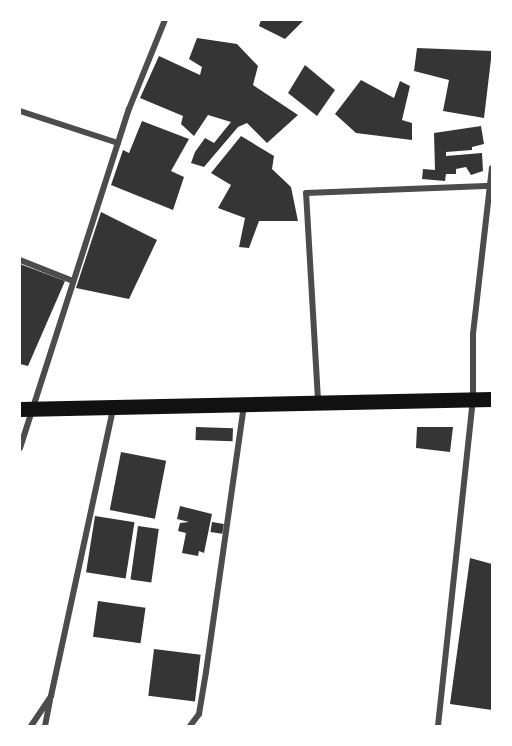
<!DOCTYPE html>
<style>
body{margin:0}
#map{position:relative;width:512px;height:746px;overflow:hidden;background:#fff;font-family:"Alegreya Sans",sans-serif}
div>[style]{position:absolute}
.building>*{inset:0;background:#353535;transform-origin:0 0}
.minor>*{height:6px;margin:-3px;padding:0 3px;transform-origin:3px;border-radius:3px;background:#4c4c4c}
.trunk>*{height:15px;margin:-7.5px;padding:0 7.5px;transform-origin:7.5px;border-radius:7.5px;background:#111}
span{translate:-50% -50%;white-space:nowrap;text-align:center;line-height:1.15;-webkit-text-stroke:6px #fff;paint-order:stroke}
.frame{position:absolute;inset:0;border:21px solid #fff;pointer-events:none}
</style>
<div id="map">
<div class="building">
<i style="clip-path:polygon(261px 20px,304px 20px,285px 39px,259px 26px)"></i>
<i style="clip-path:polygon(197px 38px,237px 44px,258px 66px,253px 85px,298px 115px,267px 143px,247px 123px,238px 127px,204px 167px,191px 163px,195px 152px,205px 138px,214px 143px,231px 122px,208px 115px,194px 136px,181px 124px,183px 116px,140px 98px,159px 56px,200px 75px,202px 67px,189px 59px)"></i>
<i style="clip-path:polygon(417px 48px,492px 51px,484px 118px,443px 111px,449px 80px,414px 71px)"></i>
<i style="clip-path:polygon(305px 65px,335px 90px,317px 116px,288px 93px)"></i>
<i style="clip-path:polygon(361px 80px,394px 98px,400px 81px,410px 86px,402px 120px,412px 123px,412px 140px,356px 133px,335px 114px)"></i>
<i style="clip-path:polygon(142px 121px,189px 139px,171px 171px,184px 177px,173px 210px,111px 185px,123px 150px,129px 153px)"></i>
<i style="clip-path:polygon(481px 126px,484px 144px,472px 147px,472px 150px,446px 152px,446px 156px,482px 153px,483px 171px,471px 175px,466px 167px,456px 169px,456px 174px,446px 174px,445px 181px,422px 179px,423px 169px,435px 170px,434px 133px)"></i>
<i style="clip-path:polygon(241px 136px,274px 156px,272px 169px,291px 187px,298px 221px,259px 221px,249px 248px,239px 247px,245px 218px,218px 208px,231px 185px,211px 173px)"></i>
<i style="clip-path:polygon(101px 212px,157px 240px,129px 299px,76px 288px)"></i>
<i style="clip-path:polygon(20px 264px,65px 281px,28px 366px,20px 364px)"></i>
<i style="left:196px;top:427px;width:37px;height:13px;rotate:2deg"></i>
<i style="clip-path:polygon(417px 427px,453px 427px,450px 452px,416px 448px)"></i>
<i style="left:121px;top:452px;width:46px;height:59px;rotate:11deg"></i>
<i style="clip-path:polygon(180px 506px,212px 514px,204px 553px,199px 551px,198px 556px,182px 553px,186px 533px,178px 531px,180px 523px,189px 522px,177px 519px)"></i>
<i style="left:95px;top:516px;width:40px;height:57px;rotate:9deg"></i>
<i style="left:212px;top:522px;width:12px;height:10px;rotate:9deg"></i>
<i style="left:138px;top:526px;width:21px;height:54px;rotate:8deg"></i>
<i style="clip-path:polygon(470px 558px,492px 564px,492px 710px,450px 704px)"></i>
<i style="left:98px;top:601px;width:48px;height:36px;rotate:8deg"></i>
<i style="left:154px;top:649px;width:47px;height:47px;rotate:7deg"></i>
</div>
<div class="minor">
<i style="left:20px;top:111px;width:103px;rotate:18.1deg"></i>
<i style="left:20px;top:260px;width:57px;rotate:21.6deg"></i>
<i style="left:318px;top:400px;width:207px;rotate:-93.3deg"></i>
<i style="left:306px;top:193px;width:186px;rotate:-2.2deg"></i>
<i style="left:20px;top:448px;width:356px;rotate:-72.2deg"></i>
<i style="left:129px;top:109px;width:96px;rotate:-68deg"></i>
<i style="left:31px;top:726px;width:36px;rotate:-56deg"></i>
<i style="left:51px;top:696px;width:294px;rotate:-77.8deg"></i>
<i style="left:45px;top:726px;width:26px;rotate:-79deg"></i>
<i style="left:190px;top:726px;width:15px;rotate:-53deg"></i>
<i style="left:199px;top:714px;width:43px;rotate:-80.5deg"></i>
<i style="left:206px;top:672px;width:271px;rotate:-81.9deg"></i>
<i style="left:438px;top:726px;width:329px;rotate:-83.9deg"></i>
<i style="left:473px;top:399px;width:65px;rotate:-90deg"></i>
<i style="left:473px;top:334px;width:167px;rotate:-83.5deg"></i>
</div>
<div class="trunk">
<i style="left:20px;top:409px;width:472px;rotate:-1.2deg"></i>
</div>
<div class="frame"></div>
</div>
